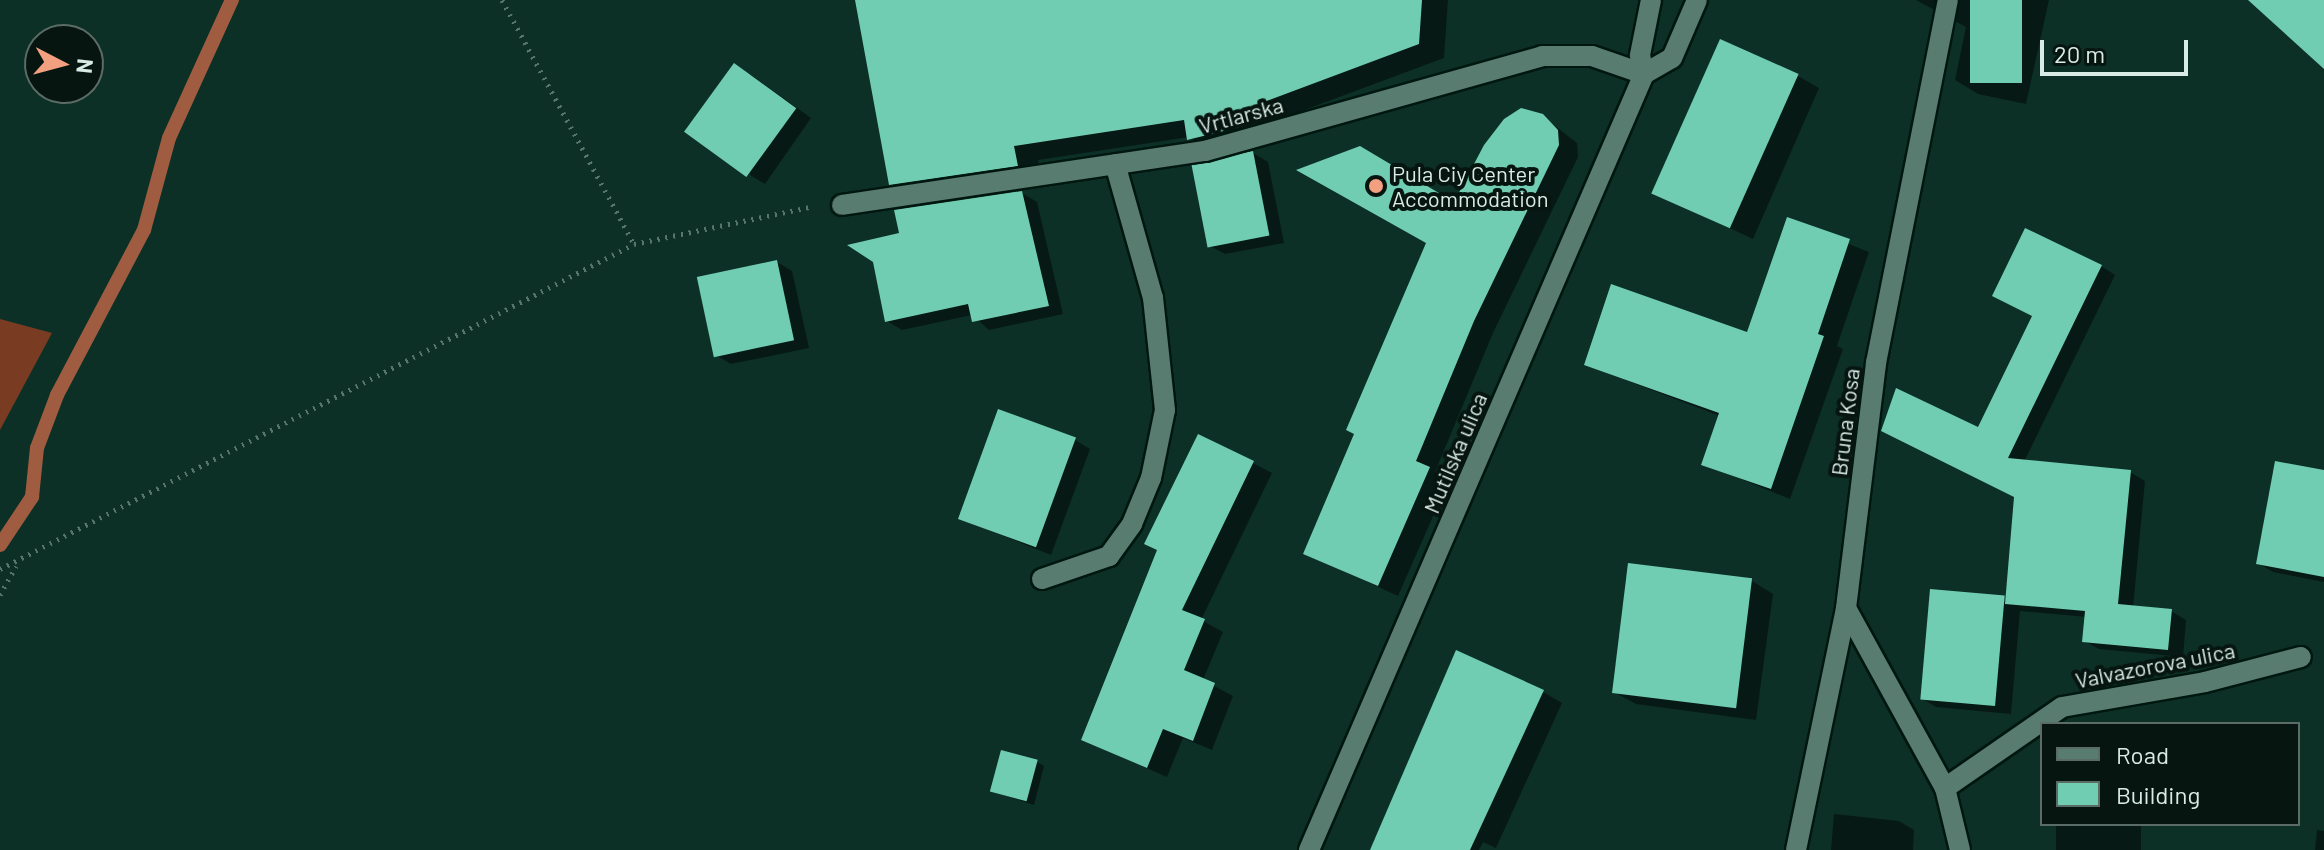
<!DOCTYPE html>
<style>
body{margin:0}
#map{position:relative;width:2324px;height:850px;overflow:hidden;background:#0c3026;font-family:Barlow,sans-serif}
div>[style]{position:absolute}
.green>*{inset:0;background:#793c22}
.shadow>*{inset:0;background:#0007;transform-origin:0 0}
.stream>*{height:14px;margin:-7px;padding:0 7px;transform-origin:7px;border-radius:7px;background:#a05c41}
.building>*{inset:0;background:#71cdb1;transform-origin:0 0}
.path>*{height:5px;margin-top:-2.5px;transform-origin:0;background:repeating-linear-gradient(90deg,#57756c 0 2px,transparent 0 8px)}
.roads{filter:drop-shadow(2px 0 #001710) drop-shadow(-2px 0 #001710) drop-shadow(0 2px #001710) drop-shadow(0 -2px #001710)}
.service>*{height:20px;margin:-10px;padding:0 10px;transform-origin:10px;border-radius:10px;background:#597c70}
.minor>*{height:20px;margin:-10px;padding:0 10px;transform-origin:10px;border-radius:10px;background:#597c70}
.secondary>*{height:20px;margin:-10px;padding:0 10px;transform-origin:10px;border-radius:10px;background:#597c70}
.dots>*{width:22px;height:22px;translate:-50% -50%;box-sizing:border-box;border:4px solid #071511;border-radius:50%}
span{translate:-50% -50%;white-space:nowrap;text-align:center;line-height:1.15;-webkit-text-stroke:8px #071511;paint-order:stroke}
.street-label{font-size:22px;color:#d8ebe4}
.poi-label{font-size:22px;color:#d8ebe4}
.left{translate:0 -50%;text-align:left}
.legend{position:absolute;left:2040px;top:722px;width:260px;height:104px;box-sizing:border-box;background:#071511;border:2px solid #5b6b65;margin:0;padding:10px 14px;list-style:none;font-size:24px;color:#d8ebe4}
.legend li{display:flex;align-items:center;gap:16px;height:40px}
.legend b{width:40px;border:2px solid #5b6b65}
.north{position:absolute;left:24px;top:24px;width:80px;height:80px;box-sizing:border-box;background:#071511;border:2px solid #5b6b65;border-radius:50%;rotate:96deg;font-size:22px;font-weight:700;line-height:32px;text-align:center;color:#d8ebe4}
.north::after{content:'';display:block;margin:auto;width:28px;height:36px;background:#f2a080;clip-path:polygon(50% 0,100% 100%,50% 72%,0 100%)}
.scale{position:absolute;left:2040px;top:40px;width:148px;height:36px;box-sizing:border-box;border:4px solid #d8ebe4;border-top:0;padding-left:10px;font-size:24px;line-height:28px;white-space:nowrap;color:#d8ebe4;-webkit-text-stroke:6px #071511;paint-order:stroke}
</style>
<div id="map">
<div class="green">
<i style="clip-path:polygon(0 319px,52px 333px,0 430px)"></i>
</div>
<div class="shadow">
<i style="clip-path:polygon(857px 0,1448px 0,1444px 58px,1269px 123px,1214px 154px,1189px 137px,1038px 160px,1042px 179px,916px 198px,891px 184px)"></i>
<i style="clip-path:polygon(1916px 0,2049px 0,2026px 104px,1978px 94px,1955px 80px,1966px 27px)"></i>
<i style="clip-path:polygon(750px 74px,811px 118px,765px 184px,750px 175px)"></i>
<i style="clip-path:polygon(1798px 76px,1819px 88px,1753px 239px,1655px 193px)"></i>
<i style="clip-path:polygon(1542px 116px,1577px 143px,1578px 157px,1493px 333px,1435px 472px,1449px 480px,1398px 596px,1305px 553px,1455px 205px)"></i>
<i style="clip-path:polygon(1253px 153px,1268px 162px,1284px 243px,1225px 254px,1210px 246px)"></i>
<i style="clip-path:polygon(1022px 193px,1037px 202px,1063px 314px,989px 330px,972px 315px,902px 330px,887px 321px,902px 235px)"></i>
<i style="clip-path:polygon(1788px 220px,1869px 252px,1837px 346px,1843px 349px,1790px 499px,1704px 464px,1720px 416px,1586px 365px,1749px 334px)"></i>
<i style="clip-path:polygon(777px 262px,792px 271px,809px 348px,731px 364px,716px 355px)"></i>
<i style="clip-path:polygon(2101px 266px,2115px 275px,2024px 462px,2130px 472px,2145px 481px,2133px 608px,2171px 611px,2186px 620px,2183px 657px,2099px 649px,2084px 641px,2087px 617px,2020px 611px,2011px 714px,1936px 707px,1921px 698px,2007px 599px,2016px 497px,1979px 430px)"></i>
<i style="clip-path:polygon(1075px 440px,1090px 449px,1051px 555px,959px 518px)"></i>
<i style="clip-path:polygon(1253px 463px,1272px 473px,1201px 620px,1223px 632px,1203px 680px,1233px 696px,1212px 750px,1183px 738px,1167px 777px,1083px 740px)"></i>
<i style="clip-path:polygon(2324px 472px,2324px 582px,2273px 572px,2258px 563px)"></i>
<i style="clip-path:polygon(1630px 566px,1752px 581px,1773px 594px,1756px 720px,1636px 704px,1614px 692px)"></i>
<i style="clip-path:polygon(1543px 692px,1562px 703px,1496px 848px,1483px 842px,1479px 850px,1373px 850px)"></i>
<i style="clip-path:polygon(1037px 762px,1044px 766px,1034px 805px,992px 791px)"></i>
<i style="clip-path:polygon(1834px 814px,1899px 821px,1914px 830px,1913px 850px,1831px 850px)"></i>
<i style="left:2056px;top:824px;width:85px;height:26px"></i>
<i style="clip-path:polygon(2317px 830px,2324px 831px,2324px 850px,2315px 850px)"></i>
</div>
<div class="stream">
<i style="left:0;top:545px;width:58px;rotate:-56.3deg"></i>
<i style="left:32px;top:497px;width:49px;rotate:-84.2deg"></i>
<i style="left:37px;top:448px;width:57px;rotate:-69.3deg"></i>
<i style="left:57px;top:395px;width:187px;rotate:-62.2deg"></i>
<i style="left:144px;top:230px;width:95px;rotate:-74.8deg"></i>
<i style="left:169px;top:138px;width:152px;rotate:-65.5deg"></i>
</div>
<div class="building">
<i style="clip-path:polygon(855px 0,1422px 0,1419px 44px,1245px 109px,1248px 125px,1187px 140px,1184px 120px,1014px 146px,1018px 166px,889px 185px)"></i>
<i style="left:1970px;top:0;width:52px;height:83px"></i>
<i style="clip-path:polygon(2248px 0,2324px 0,2324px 69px)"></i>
<i style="left:1720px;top:39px;width:86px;height:169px;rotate:24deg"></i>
<i style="left:734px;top:63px;width:77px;height:85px;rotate:36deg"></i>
<i style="clip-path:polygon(1521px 108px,1543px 114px,1558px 130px,1559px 145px,1474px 321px,1416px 461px,1430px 467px,1378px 586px,1303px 554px,1354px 434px,1346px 430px,1426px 243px,1296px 170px,1360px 146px,1454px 202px,1484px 145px,1504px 119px)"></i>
<i style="left:1253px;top:151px;width:86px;height:63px;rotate:79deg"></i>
<i style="clip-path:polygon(1022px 191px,1049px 306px,972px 322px,968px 304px,885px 322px,873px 262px,847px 245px,899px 233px,894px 210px)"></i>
<i style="clip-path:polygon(1787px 217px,1850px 239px,1818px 334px,1824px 336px,1771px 489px,1701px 465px,1719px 413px,1584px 365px,1611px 284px,1747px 332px)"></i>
<i style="clip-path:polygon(2025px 228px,2102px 265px,2008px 458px,2131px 470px,2118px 604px,2172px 609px,2168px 650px,2082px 642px,2085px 611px,2005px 604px,2014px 497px,1881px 431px,1896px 388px,1978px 427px,2032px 316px,1992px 296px)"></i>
<i style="left:777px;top:260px;width:82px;height:82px;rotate:78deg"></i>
<i style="left:998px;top:409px;width:83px;height:117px;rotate:20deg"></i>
<i style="clip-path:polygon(1198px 434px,1254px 461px,1182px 610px,1205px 619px,1184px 670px,1215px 683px,1193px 741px,1163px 729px,1147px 768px,1081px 740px,1157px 550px,1144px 544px)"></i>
<i style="clip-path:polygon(2275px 461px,2324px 470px,2324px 577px,2256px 564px)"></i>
<i style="left:1628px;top:563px;width:125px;height:131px;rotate:7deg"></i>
<i style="left:1930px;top:589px;width:75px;height:111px;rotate:5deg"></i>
<i style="clip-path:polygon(1456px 650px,1544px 690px,1470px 850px,1370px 850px)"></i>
<i style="left:1001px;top:750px;width:38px;height:43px;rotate:15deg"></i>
</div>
<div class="path">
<i style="left:502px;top:0;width:277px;rotate:61.6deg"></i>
<i style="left:634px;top:244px;width:179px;rotate:-11.9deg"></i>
<i style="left:0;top:569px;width:712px;rotate:-27.14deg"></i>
<i style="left:0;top:595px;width:33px;rotate:-61deg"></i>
</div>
<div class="roads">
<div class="service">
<i style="left:1042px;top:579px;width:71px;rotate:-18.9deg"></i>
<i style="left:1109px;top:556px;width:39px;rotate:-54deg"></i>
<i style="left:1132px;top:524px;width:50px;rotate:-67.6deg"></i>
<i style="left:1151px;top:478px;width:69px;rotate:-78.4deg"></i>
<i style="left:1165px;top:410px;width:113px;rotate:-96.1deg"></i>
<i style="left:1153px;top:298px;width:139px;rotate:-105.8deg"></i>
</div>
<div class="minor">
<i style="left:842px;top:205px;width:367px;rotate:-8.5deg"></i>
<i style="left:1205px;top:151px;width:350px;rotate:-15.7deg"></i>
<i style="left:1542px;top:56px;width:50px"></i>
<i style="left:1592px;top:56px;width:55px;rotate:19.1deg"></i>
<i style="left:1846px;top:608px;width:205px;rotate:61.2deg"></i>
<i style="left:1945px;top:788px;width:64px;rotate:76.4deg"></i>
<i style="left:1945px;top:788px;width:142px;rotate:-34.7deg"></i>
<i style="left:2062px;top:707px;width:145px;rotate:-9.9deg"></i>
<i style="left:2205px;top:682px;width:99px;rotate:-14.6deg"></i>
<i style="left:1796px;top:850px;width:247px;rotate:-78.3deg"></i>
<i style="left:1846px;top:608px;width:247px;rotate:-83deg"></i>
<i style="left:1876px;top:363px;width:370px;rotate:-78.8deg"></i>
</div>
<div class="secondary">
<i style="left:1644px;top:74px;width:32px;rotate:-30deg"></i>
<i style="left:1672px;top:58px;width:63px;rotate:-66.7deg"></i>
<i style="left:1309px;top:850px;width:845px;rotate:-66.65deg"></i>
<i style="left:1644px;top:74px;width:19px;rotate:-102deg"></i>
<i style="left:1640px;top:55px;width:56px;rotate:-78.7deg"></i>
</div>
</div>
<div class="dots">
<i style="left:1376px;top:186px;background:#f2a080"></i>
</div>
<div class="street-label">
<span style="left:1241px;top:115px;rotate:-15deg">Vrtlarska</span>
<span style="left:1845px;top:422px;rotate:-83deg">Bruna Kosa</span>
<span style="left:1455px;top:453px;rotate:-67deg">Mutilska ulica</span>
<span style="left:2155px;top:665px;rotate:-11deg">Valvazorova ulica</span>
</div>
<div class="poi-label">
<span class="left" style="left:1392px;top:186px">Pula Ciy Center<br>Accommodation</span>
</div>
<ul class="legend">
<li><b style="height:10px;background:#597c70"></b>Road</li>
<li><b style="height:22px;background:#71cdb1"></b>Building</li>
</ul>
<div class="north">N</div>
<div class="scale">20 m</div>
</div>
